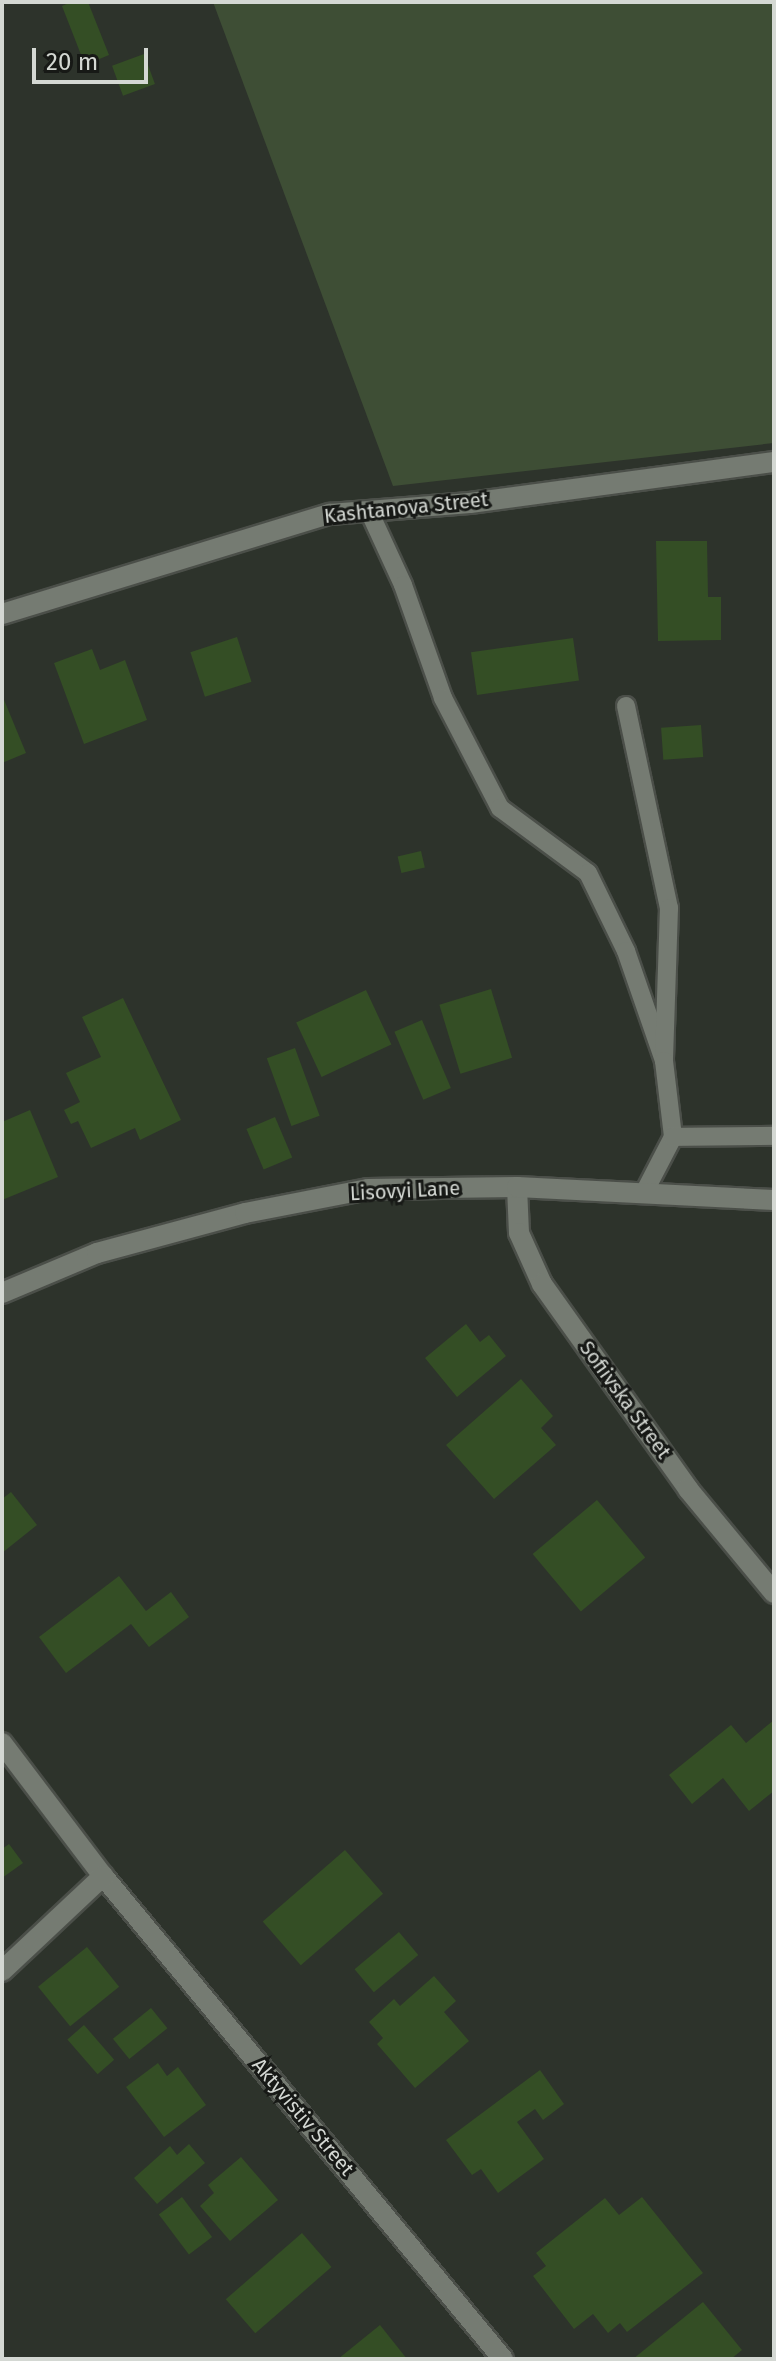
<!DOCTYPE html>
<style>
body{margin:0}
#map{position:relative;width:776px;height:2361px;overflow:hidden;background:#2d332b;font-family:"Fira Sans",sans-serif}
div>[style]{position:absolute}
.green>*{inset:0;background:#3e4e35}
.building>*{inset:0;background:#344e25;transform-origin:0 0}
.roads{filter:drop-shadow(2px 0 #4b4f49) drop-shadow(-2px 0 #4b4f49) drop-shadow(0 2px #4b4f49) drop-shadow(0 -2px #4b4f49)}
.lane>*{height:18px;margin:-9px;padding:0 9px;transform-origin:9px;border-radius:9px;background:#757b72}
.street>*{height:20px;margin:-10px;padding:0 10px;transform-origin:10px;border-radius:10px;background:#757b72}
span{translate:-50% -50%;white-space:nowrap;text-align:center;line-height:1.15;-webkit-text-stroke:6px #171916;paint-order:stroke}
.street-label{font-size:20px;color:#d4d8d3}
.frame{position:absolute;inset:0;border:4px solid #d4d8d3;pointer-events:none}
.scale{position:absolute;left:32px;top:48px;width:116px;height:36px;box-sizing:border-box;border:4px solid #d4d8d3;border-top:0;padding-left:10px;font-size:24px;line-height:28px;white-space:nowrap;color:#d4d8d3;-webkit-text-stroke:6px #171916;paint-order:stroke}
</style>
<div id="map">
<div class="green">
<i style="clip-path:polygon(213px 2px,774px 2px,774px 443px,393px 486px)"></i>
</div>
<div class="building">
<i style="clip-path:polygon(71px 2px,88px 2px,109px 55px,85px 65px,62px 6px)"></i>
<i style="left:144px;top:54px;width:32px;height:34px;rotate:70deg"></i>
<i style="clip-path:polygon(656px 541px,707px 541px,708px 597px,721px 597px,721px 640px,658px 641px)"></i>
<i style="left:237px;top:637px;width:47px;height:49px;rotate:72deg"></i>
<i style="left:573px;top:638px;width:43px;height:103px;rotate:82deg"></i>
<i style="clip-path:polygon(92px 649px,100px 670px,125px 660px,147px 720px,84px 744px,54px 663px)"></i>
<i style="clip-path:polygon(2px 695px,26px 753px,2px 763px)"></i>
<i style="left:701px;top:725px;width:32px;height:40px;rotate:86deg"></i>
<i style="left:421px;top:851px;width:17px;height:24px;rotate:77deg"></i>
<i style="left:491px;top:989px;width:72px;height:54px;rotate:73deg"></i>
<i style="left:366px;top:990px;width:60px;height:77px;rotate:65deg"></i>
<i style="clip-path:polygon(123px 998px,181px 1120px,140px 1140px,135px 1128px,91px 1148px,78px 1121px,71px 1124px,64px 1110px,80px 1102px,66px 1073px,101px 1057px,82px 1017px)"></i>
<i style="left:422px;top:1020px;width:74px;height:30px;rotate:67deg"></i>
<i style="left:295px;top:1048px;width:72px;height:30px;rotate:70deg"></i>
<i style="clip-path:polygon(30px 1110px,58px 1177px,2px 1200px,2px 1122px)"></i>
<i style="left:275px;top:1117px;width:44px;height:31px;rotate:67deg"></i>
<i style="clip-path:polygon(466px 1324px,480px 1342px,489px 1335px,506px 1356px,457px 1397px,425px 1358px)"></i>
<i style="clip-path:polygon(521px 1379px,553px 1416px,541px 1428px,556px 1445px,494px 1499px,446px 1445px)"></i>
<i style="clip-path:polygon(11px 1492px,37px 1525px,2px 1553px,2px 1499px)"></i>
<i style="left:597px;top:1500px;width:75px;height:84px;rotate:50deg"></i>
<i style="clip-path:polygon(119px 1576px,146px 1611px,171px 1592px,189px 1617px,149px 1647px,131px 1624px,66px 1673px,39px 1637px)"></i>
<i style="clip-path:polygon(774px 1720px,774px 1791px,749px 1811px,723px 1778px,692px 1804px,669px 1775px,731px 1725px,746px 1743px)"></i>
<i style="clip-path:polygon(9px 1844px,23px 1863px,2px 1878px,2px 1849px)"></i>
<i style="left:345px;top:1850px;width:58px;height:109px;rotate:49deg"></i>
<i style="left:399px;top:1932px;width:30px;height:58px;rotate:50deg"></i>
<i style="left:87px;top:1947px;width:51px;height:63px;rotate:51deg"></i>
<i style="clip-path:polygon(434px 1976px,456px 2001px,444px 2012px,469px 2041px,415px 2088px,377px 2044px,383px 2038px,369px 2022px,394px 1999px,400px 2006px)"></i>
<i style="left:151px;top:2008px;width:26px;height:49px;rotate:51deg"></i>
<i style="left:84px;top:2025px;width:46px;height:22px;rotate:49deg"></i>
<i style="clip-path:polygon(158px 2063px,167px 2076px,178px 2067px,206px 2105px,164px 2137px,126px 2087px)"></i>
<i style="clip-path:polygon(540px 2070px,564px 2104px,543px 2120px,535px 2109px,517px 2122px,544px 2159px,498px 2193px,481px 2169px,472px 2175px,446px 2140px)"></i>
<i style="clip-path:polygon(189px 2144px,205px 2163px,157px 2204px,134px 2178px,170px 2146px,177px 2155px)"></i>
<i style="clip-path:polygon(241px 2157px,278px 2200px,230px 2241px,200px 2206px,214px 2193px,208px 2185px)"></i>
<i style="left:182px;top:2197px;width:50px;height:29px;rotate:53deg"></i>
<i style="clip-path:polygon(642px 2197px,703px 2273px,627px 2332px,620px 2323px,608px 2333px,593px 2314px,574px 2329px,533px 2276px,546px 2266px,536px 2253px,605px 2198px,619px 2215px)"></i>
<i style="left:302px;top:2233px;width:45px;height:101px;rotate:49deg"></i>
<i style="clip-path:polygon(703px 2302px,742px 2350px,731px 2359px,633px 2359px)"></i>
<i style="clip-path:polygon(380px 2325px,407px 2359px,338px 2359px)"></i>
</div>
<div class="roads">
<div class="lane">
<i style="left:369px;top:511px;width:81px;rotate:65.3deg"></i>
<i style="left:403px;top:585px;width:120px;rotate:70.5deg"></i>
<i style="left:443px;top:698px;width:124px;rotate:62.6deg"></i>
<i style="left:500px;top:808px;width:109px;rotate:36.5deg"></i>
<i style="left:588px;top:873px;width:87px;rotate:64deg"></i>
<i style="left:626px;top:951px;width:116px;rotate:70.9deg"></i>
<i style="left:626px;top:706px;width:207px;rotate:78deg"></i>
<i style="left:669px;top:908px;width:153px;rotate:91.9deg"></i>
<i style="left:664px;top:1061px;width:77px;rotate:83.2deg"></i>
<i style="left:673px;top:1137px;width:63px;rotate:117.4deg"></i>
<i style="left:673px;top:1137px;width:101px;rotate:-0.6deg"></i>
</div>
<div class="street">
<i style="left:2px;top:614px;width:343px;rotate:-17deg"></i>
<i style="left:330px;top:514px;width:140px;rotate:-4.5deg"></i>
<i style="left:470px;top:503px;width:307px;rotate:-7.7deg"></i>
<i style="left:517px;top:1187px;width:46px;rotate:87.5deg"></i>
<i style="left:519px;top:1233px;width:56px;rotate:65.7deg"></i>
<i style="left:542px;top:1284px;width:252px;rotate:54.5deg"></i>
<i style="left:688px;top:1489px;width:135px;rotate:50.4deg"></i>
<i style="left:2px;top:1293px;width:103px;rotate:-22.8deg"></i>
<i style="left:97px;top:1253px;width:153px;rotate:-15.1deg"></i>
<i style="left:245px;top:1213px;width:125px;rotate:-11deg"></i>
<i style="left:368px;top:1189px;width:149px;rotate:-0.8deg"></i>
<i style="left:517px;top:1187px;width:257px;rotate:2.9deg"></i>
<i style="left:2px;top:1743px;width:167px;rotate:52.8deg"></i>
<i style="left:103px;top:1876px;width:627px;rotate:50.37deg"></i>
<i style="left:2px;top:1971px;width:139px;rotate:-43.2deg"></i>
</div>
</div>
<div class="street-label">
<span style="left:406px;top:508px;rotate:-6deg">Kashtanova Street</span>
<span style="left:405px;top:1191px;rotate:-3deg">Lisovyi Lane</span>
<span style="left:625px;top:1400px;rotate:54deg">Sofiivska Street</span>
<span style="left:303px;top:2117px;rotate:50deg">Aktyvistiv Street</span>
</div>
<div class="frame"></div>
<div class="scale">20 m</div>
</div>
